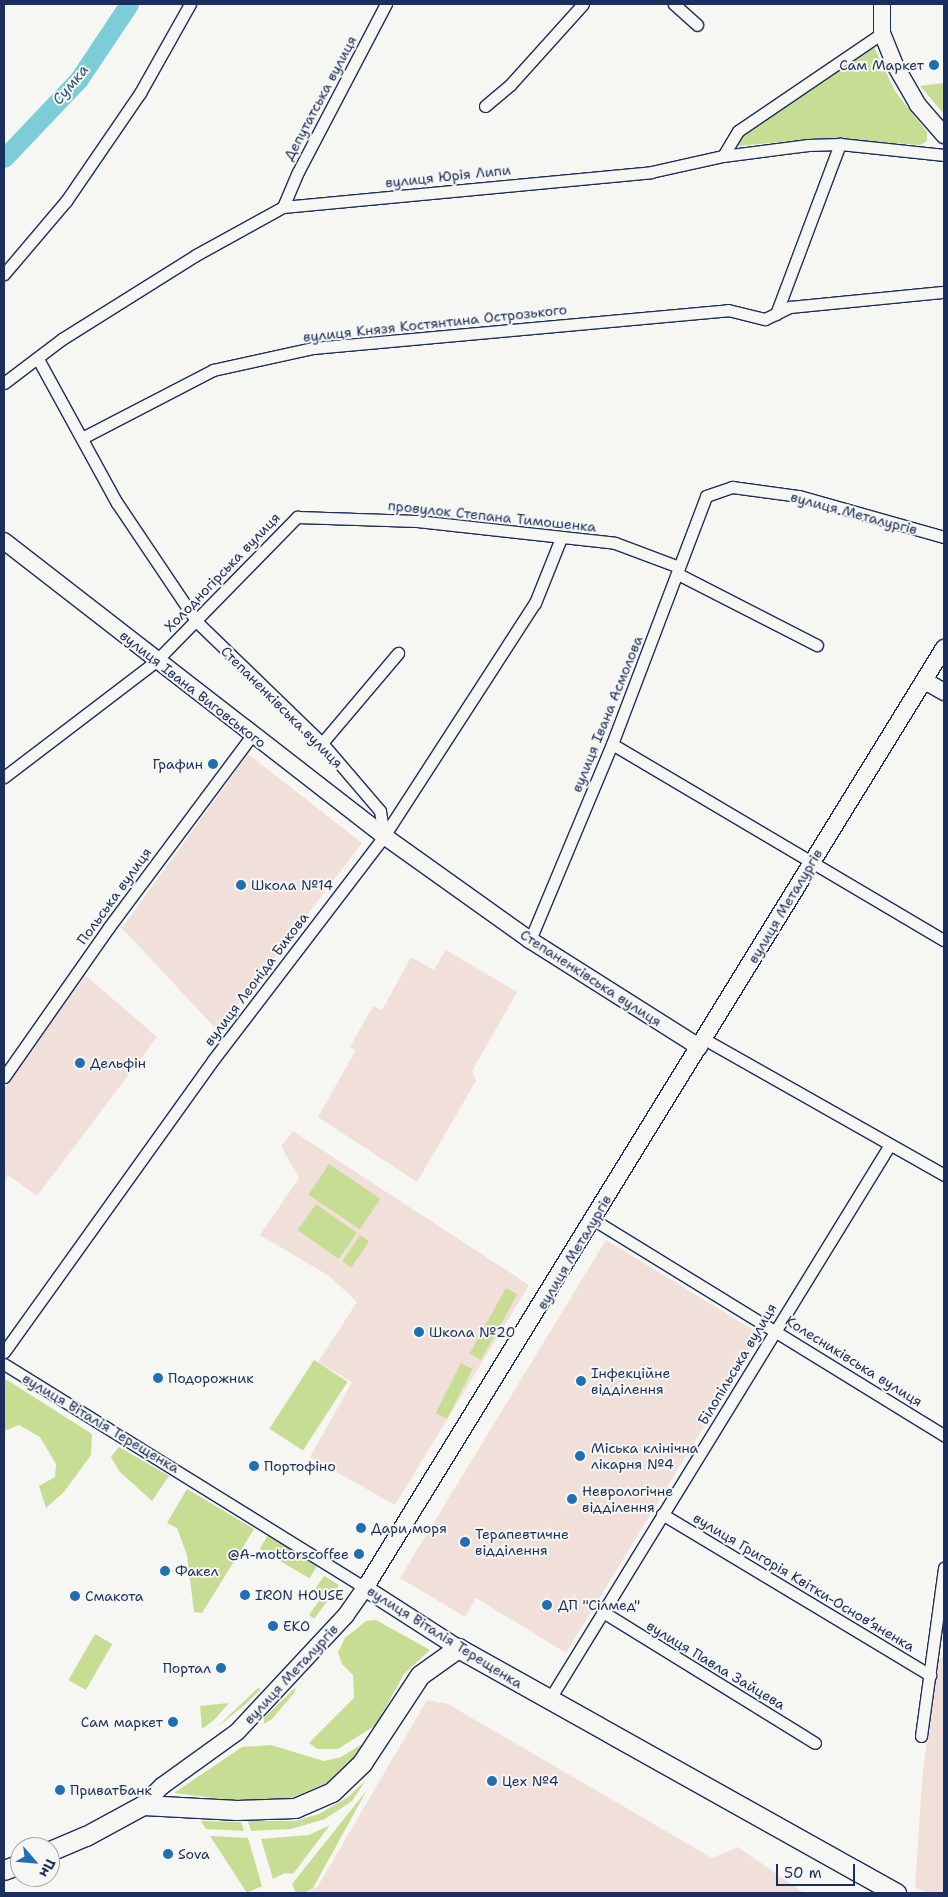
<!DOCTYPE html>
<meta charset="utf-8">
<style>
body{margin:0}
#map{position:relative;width:948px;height:1897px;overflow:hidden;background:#f6f6f2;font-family:"Shantell Sans",sans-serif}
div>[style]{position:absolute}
.built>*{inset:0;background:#f1e0da}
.green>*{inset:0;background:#c7dd93;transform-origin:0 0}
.river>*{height:19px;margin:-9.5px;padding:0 9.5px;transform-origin:9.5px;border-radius:9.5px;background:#7dcdd8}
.roads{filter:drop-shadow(1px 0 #1b2f5e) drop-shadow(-1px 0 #1b2f5e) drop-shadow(0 1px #1b2f5e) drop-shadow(0 -1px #1b2f5e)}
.minor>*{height:11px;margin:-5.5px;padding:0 5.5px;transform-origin:5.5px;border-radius:5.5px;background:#f6f6f2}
.secondary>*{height:16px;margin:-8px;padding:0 8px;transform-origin:8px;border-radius:8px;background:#f6f6f2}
.primary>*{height:19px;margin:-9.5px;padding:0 9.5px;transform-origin:9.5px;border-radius:9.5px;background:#f6f6f2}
.dots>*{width:14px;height:14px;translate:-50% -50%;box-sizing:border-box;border:2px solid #f6f6f2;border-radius:50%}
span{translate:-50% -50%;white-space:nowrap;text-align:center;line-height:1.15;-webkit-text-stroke:4px #f6f6f2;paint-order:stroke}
.poi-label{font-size:14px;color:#1b2f5e}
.right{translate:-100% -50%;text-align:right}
.left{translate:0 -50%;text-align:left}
.street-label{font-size:14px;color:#1b2f5e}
.water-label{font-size:15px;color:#34567c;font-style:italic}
.frame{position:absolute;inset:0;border:5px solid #1b2f5e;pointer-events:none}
.north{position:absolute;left:10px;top:1837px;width:50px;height:50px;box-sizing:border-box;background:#f6f6f2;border:1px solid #9ea6b7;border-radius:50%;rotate:117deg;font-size:14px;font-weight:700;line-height:20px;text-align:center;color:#1b2f5e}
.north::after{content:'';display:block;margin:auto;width:18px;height:22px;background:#1f6fb2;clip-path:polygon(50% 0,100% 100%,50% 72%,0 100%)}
.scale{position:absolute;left:776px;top:1864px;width:79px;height:22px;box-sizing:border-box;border:2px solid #1b2f5e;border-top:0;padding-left:6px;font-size:15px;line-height:18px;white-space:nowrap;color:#1b2f5e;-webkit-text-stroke:4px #f6f6f2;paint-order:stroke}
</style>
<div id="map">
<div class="built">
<i style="clip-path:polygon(248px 754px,362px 843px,218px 1031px,122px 928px)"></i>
<i style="clip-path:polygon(446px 950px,517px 992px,472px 1071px,476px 1081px,417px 1182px,318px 1117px,356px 1050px,350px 1047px,373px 1006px,382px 1010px,411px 957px,434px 970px)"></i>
<i style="clip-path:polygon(84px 974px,157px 1037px,37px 1196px,8px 1175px,4px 1181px,4px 1089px)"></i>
<i style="clip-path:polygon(293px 1131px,529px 1285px,395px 1505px,310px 1457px,352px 1382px,318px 1362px,357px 1302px,329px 1276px,260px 1235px,299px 1178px,281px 1146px)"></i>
<i style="clip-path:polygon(606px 1240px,760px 1334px,566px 1653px,476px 1598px,465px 1617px,400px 1578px)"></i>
<i style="clip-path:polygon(944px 1655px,944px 1893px,927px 1893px,915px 1887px,923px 1770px,937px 1662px)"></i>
<i style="clip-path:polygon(427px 1700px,448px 1704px,712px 1858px,738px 1847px,804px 1893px,307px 1893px,318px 1886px)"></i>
</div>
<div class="green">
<i style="clip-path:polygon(873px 45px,895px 91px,927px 132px,927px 141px,920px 145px,822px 138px,738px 146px,742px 135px)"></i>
<i style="clip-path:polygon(944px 83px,944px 114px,920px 86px)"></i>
<i style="left:329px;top:1164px;width:62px;height:37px;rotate:34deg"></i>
<i style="left:316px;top:1204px;width:50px;height:32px;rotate:35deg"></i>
<i style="left:360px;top:1235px;width:11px;height:32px;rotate:34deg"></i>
<i style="left:506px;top:1288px;width:13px;height:75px;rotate:29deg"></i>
<i style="left:314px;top:1360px;width:40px;height:82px;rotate:33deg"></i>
<i style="left:461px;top:1363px;width:13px;height:56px;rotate:27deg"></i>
<i style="clip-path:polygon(4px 1378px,92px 1434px,91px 1455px,64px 1492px,46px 1508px,39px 1486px,55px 1477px,56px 1464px,40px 1437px,19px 1425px,4px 1431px)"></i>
<i style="clip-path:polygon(119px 1447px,169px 1476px,152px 1501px,119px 1471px,111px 1457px)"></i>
<i style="clip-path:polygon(187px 1489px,254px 1529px,202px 1613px,194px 1612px,187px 1555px,177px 1528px,167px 1523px)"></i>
<i style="left:268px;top:1535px;width:58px;height:16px;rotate:31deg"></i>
<i style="clip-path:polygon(324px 1576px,339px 1585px,314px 1619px,309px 1615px,321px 1598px,315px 1589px)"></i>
<i style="clip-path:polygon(376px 1620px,430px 1650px,404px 1674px,376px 1725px,338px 1749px,317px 1749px,309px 1743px,354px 1698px,353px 1675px,342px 1664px,338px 1652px,345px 1638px,366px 1621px)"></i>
<i style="left:95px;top:1634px;width:20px;height:53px;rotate:30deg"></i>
<i style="clip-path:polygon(259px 1687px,260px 1690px,247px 1703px,216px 1728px)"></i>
<i style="clip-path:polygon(296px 1687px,294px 1693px,272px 1719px,264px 1724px,264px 1718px)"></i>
<i style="clip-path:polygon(229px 1703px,214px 1720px,202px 1729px,200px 1706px)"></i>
<i style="clip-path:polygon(369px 1740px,349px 1767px,331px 1781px,289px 1799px,238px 1801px,174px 1793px,242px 1747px,271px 1745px,324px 1761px,341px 1757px)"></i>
<i style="clip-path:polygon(366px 1780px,352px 1801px,325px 1819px,291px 1829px,251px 1831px,248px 1821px,295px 1821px,319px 1814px,348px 1797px)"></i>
<i style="clip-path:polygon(367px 1790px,313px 1888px,305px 1893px,296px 1893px,292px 1884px)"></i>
<i style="clip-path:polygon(201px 1821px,241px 1822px,244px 1831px,206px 1829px)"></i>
<i style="clip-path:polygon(330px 1825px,293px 1874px,285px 1873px,273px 1879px,261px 1839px,309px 1835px)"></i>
<i style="clip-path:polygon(210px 1836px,248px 1838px,262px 1886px,247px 1893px)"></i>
</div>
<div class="river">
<i style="left:4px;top:158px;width:109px;rotate:-46.5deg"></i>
<i style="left:79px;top:79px;width:90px;rotate:-56.3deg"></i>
</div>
<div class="roads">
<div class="minor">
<i style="left:674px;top:4px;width:31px;rotate:42deg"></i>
<i style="left:485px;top:106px;width:33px;rotate:-40deg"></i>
<i style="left:510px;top:85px;width:109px;rotate:-48deg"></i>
<i style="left:723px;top:156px;width:29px;rotate:-59deg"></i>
<i style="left:738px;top:131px;width:174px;rotate:-34.2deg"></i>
<i style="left:283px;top:207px;width:38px;rotate:-67deg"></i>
<i style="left:298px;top:172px;width:190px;rotate:-62.4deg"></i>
<i style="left:4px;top:274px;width:96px;rotate:-49.7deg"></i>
<i style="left:66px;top:201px;width:131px;rotate:-55.6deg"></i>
<i style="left:140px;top:93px;width:102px;rotate:-60.7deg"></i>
<i style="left:776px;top:314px;width:182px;rotate:-69.4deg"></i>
<i style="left:38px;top:359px;width:164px;rotate:61.3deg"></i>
<i style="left:117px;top:503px;width:143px;rotate:56.1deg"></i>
<i style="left:197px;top:622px;width:174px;rotate:44.1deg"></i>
<i style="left:322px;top:743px;width:89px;rotate:49.5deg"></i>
<i style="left:380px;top:811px;width:25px;rotate:81deg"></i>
<i style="left:4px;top:383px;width:73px;rotate:-37.2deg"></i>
<i style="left:62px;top:339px;width:158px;rotate:-32.1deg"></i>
<i style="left:196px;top:255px;width:99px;rotate:-28.9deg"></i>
<i style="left:283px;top:207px;width:370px;rotate:-5.4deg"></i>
<i style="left:651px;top:172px;width:74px;rotate:-12.5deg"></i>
<i style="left:723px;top:156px;width:86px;rotate:-7.4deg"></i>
<i style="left:808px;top:145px;width:32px;rotate:-2deg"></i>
<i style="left:840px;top:144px;width:105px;rotate:6deg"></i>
<i style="left:82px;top:438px;width:148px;rotate:-27.4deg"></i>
<i style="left:213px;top:370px;width:102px;rotate:-12.4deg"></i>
<i style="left:313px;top:348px;width:417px;rotate:-5.2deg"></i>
<i style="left:728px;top:310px;width:38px;rotate:14deg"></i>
<i style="left:765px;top:319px;width:28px;rotate:-26deg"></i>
<i style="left:790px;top:307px;width:155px;rotate:-5.6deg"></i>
<i style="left:678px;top:574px;width:156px;rotate:27.1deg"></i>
<i style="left:322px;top:743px;width:118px;rotate:-49.8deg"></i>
<i style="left:612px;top:744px;width:386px;rotate:30.6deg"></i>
<i style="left:4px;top:777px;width:191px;rotate:-37.3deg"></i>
<i style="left:156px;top:661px;width:202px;rotate:-45.6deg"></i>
<i style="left:297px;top:517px;width:120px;rotate:1.9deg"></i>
<i style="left:417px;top:521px;width:199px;rotate:6.3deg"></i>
<i style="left:615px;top:543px;width:68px;rotate:20.6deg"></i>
<i style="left:530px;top:940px;width:212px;rotate:-67.3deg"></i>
<i style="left:612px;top:744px;width:265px;rotate:-69.2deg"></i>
<i style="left:706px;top:496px;width:28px;rotate:-19deg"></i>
<i style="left:732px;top:487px;width:68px;rotate:7.7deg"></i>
<i style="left:799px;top:496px;width:151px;rotate:15.8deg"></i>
<i style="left:704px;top:1039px;width:276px;rotate:29.5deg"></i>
<i style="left:4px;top:1077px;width:183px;rotate:-55deg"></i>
<i style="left:109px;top:927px;width:239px;rotate:-53.3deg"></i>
<i style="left:594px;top:1220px;width:411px;rotate:31.6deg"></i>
<i style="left:4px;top:1352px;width:359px;rotate:-54.4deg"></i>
<i style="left:213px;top:1060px;width:282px;rotate:-52.6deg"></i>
<i style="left:384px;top:836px;width:278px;rotate:-57.1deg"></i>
<i style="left:535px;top:603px;width:70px;rotate:-68.2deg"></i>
<i style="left:4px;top:1364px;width:425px;rotate:31.8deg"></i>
<i style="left:662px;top:1514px;width:313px;rotate:31deg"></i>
<i style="left:603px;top:1612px;width:249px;rotate:31.7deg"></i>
<i style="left:549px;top:1700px;width:650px;rotate:-58.46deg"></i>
<i style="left:921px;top:1736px;width:170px;rotate:-82.2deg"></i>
</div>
<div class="secondary">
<i style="left:882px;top:4px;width:29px;rotate:90deg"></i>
<i style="left:882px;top:33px;width:35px;rotate:68deg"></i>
<i style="left:895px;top:65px;width:46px;rotate:60.1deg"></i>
<i style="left:918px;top:105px;width:40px;rotate:49deg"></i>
<i style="left:4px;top:541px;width:481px;rotate:37.8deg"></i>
<i style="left:384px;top:836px;width:179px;rotate:35.5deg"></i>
<i style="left:530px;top:940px;width:200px;rotate:32.3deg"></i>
<i style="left:925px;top:681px;width:22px;rotate:30deg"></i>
<i style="left:365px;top:1588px;width:111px;rotate:32.8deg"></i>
<i style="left:143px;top:1805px;width:27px;rotate:-45deg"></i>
<i style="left:162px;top:1786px;width:92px;rotate:-35.8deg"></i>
<i style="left:237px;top:1732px;width:160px;rotate:-47deg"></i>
<i style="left:346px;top:1615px;width:33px;rotate:-55deg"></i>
<i style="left:365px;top:1588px;width:1104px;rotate:-58.37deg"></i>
</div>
<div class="primary">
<i style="left:50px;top:1851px;width:39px;rotate:-23deg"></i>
<i style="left:86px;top:1836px;width:65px;rotate:-28.5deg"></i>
<i style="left:143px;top:1805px;width:94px;rotate:3deg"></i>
<i style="left:237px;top:1810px;width:58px;rotate:-2deg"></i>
<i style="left:295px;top:1808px;width:40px;rotate:-23.4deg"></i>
<i style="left:332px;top:1792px;width:42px;rotate:-44deg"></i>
<i style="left:362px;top:1763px;width:105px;rotate:-56.6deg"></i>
<i style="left:420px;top:1675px;width:47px;rotate:-35.4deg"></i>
<i style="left:458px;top:1648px;width:502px;rotate:29.22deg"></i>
<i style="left:4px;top:1870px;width:17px;rotate:-21deg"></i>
</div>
</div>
<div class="dots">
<i style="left:934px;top:65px;background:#1f6fb2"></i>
<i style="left:213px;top:764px;background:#1f6fb2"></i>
<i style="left:241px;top:885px;background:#1f6fb2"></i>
<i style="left:80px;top:1063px;background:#1f6fb2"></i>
<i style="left:419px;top:1332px;background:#1f6fb2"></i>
<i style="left:158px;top:1378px;background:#1f6fb2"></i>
<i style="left:581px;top:1381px;background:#1f6fb2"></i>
<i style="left:580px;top:1456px;background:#1f6fb2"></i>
<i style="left:254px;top:1466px;background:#1f6fb2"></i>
<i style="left:572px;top:1499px;background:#1f6fb2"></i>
<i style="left:361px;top:1528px;background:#1f6fb2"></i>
<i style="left:465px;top:1542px;background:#1f6fb2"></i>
<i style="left:359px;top:1554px;background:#1f6fb2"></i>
<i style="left:165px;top:1571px;background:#1f6fb2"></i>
<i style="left:245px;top:1595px;background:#1f6fb2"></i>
<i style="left:75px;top:1596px;background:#1f6fb2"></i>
<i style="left:547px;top:1605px;background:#1f6fb2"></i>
<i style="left:273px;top:1626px;background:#1f6fb2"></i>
<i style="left:221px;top:1668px;background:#1f6fb2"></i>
<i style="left:173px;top:1722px;background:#1f6fb2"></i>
<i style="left:492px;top:1781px;background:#1f6fb2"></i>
<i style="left:60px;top:1790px;background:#1f6fb2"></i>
<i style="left:168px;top:1854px;background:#1f6fb2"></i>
</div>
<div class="poi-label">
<span class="right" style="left:924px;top:65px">Сам Маркет</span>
<span class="right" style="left:203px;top:764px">Графин</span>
<span class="left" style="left:251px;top:885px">Школа №14</span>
<span class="left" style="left:90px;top:1063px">Дельфін</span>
<span class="left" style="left:429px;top:1332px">Школа №20</span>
<span class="left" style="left:591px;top:1381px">Інфекційне<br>відділення</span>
<span class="left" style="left:168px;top:1378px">Подорожник</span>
<span class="left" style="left:591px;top:1456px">Міська клінічна<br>лікарня №4</span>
<span class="left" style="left:264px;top:1466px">Портофіно</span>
<span class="left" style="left:582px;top:1499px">Неврологічне<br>відділення</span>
<span class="left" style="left:371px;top:1528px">Дари моря</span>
<span class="left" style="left:475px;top:1542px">Терапевтичне<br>відділення</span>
<span class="right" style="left:349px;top:1554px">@A-mottorscoffee</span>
<span class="left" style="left:175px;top:1571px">Факел</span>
<span class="left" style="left:255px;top:1595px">IRON HOUSE</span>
<span class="left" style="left:85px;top:1596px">Смакота</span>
<span class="left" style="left:558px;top:1605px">ДП "Сілмед"</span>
<span class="left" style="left:283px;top:1626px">ЕКО</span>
<span class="right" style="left:211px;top:1668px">Портал</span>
<span class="right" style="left:163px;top:1722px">Сам маркет</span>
<span class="left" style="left:502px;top:1781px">Цех №4</span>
<span class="left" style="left:70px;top:1790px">ПриватБанк</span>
<span class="left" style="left:178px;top:1854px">Sova</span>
</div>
<div class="street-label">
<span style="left:320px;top:98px;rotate:-62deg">Депутатська вулиця</span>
<span style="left:448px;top:176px;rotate:-6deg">вулиця Юрія Липи</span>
<span style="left:435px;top:323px;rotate:-6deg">вулиця Князя Костянтина Острозького</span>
<span style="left:854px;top:513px;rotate:15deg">вулиця Металургів</span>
<span style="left:492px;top:516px;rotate:6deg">провулок Степана Тимошенка</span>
<span style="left:222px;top:572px;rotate:-46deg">Холодногірська вулиця</span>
<span style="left:193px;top:689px;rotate:38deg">вулиця Івана Виговського</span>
<span style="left:282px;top:707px;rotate:45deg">Степаненківська вулиця</span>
<span style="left:607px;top:714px;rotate:-68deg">вулиця Івана Асмолова</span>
<span style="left:114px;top:896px;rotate:-54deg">Польська вулиця</span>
<span style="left:785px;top:906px;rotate:-59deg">вулиця Металургів</span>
<span style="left:591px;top:978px;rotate:33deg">Степаненківська вулиця</span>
<span style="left:256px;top:979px;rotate:-53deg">вулиця Леоніда Бикова</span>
<span style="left:574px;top:1252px;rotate:-59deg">вулиця Металургів</span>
<span style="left:854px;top:1361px;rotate:32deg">Колесниківська вулиця</span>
<span style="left:737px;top:1364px;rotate:-59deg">Білопільська вулиця</span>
<span style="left:101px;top:1423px;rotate:31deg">вулиця Віталія Терещенка</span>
<span style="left:804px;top:1582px;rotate:31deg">вулиця Григорія Квітки-Основʼяненка</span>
<span style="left:445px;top:1637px;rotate:32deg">вулиця Віталія Терещенка</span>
<span style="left:716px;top:1665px;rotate:31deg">вулиця Павла Зайцева</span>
<span style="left:291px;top:1674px;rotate:-47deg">вулиця Металургів</span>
</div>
<div class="water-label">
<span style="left:71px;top:85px;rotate:-50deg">Сумка</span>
</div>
<div class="frame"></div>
<div class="north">Пн</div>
<div class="scale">50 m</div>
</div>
